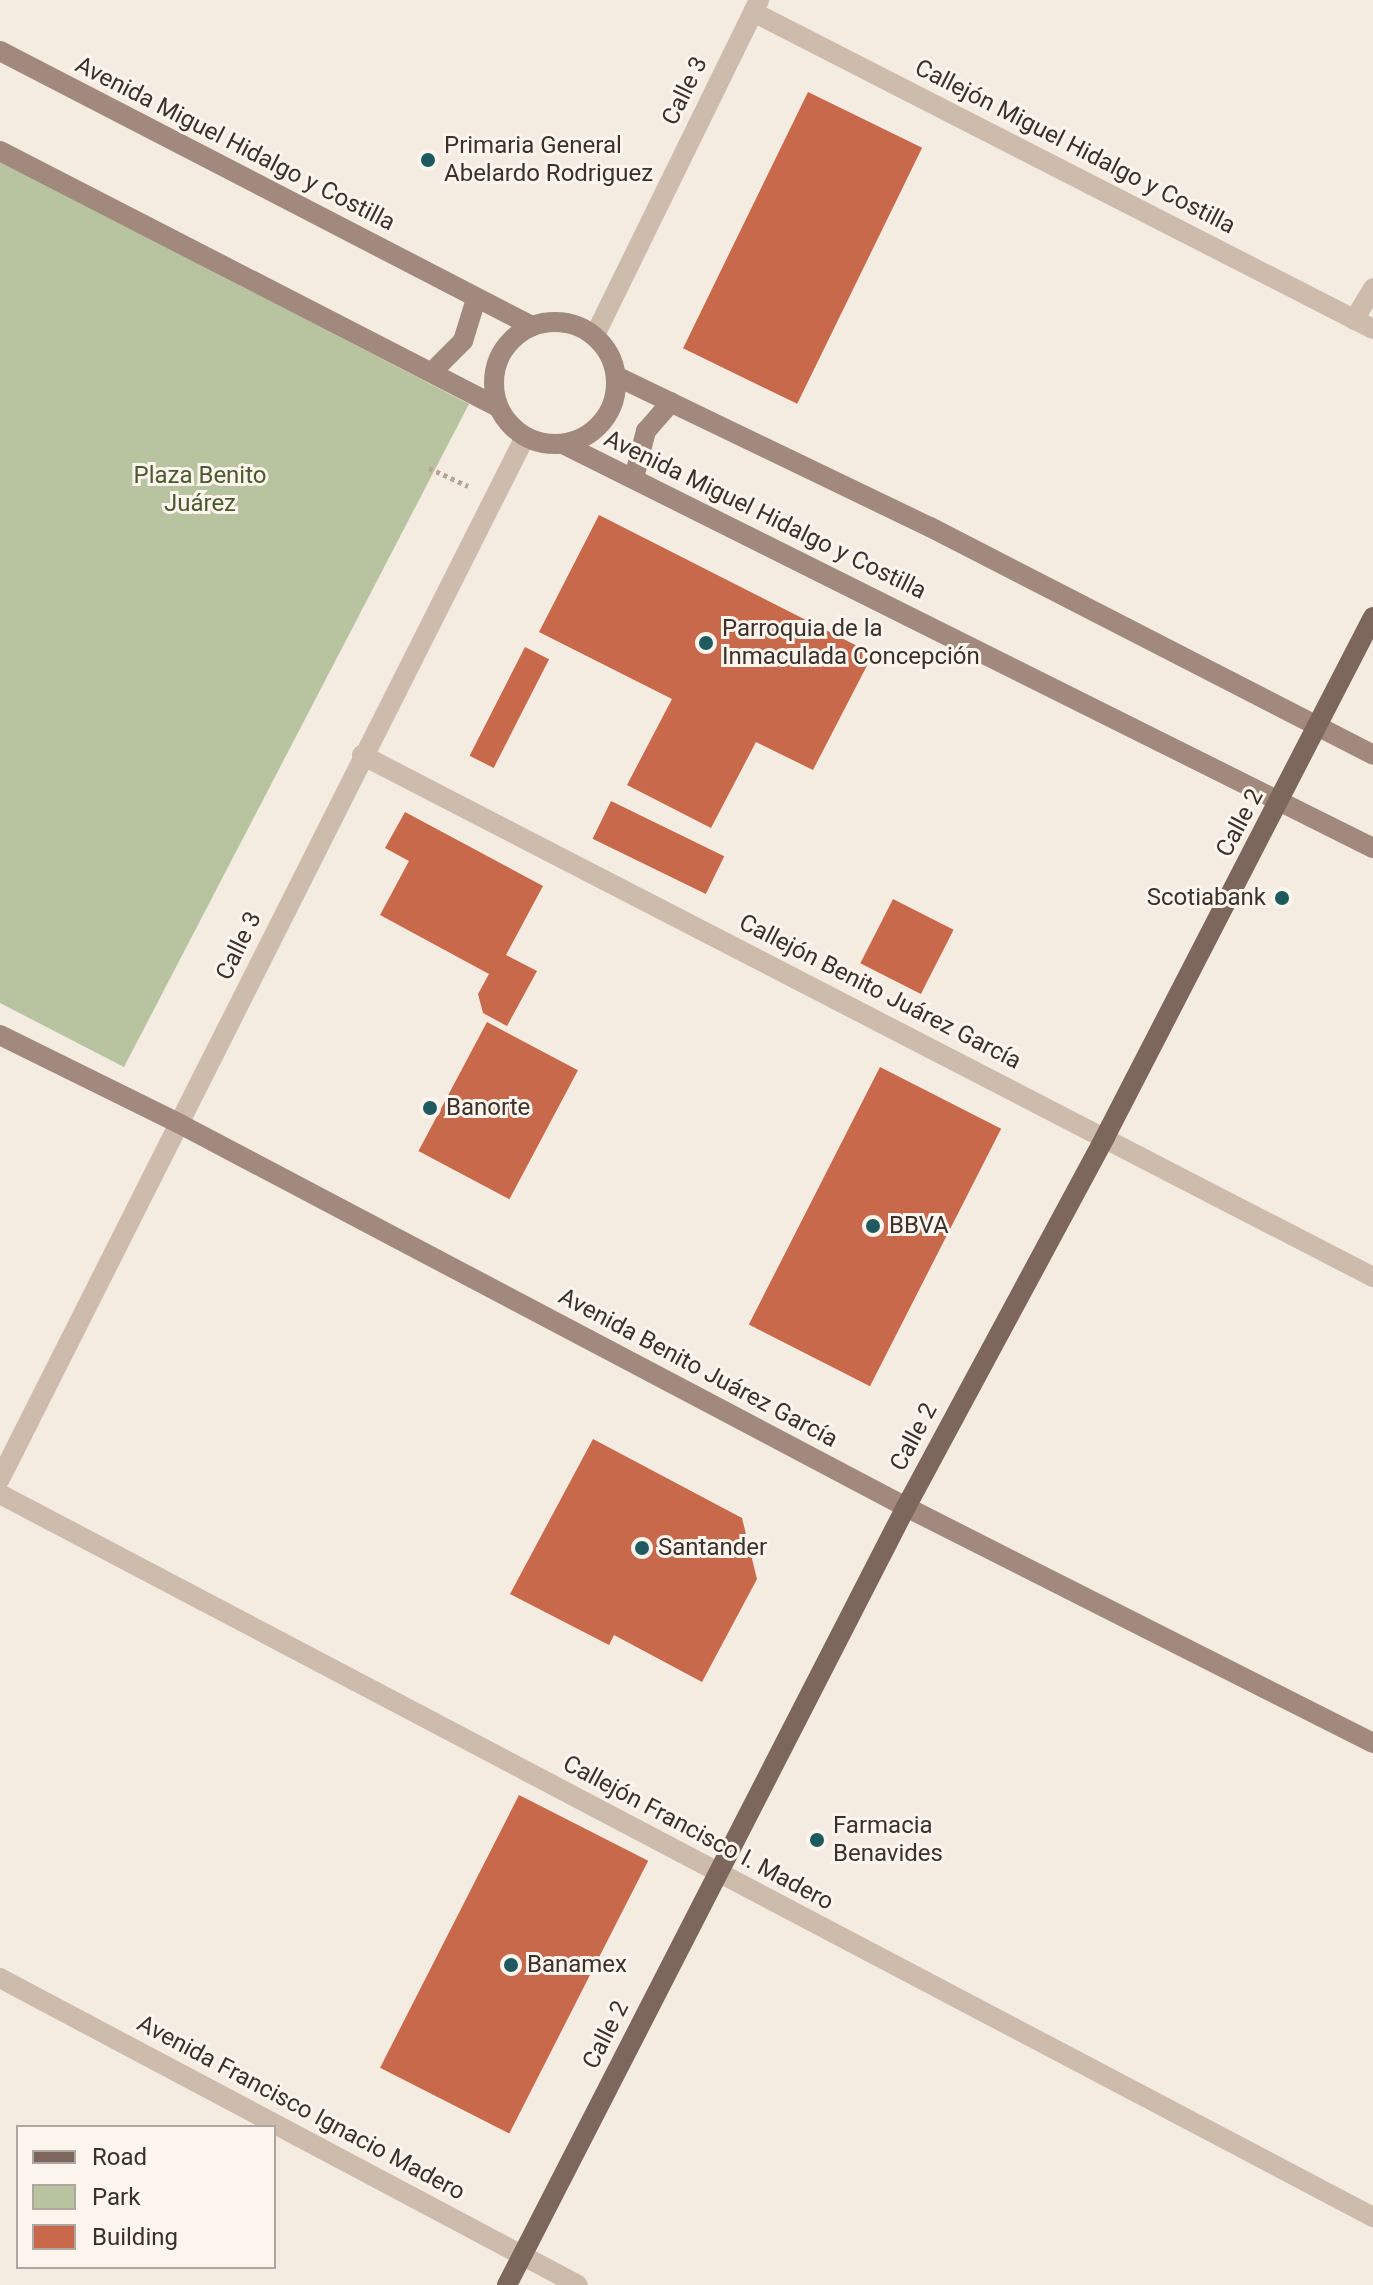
<!DOCTYPE html>
<meta charset="utf-8">
<style>
body{margin:0}
#map{position:relative;width:1373px;height:2285px;overflow:hidden;background:#f4ebe1;font-family:Roboto,sans-serif}
div>[style]{position:absolute}
.green>*{inset:0;background:#b8c4a0}
.building>*{inset:0;background:#c8694b;transform-origin:0 0}
.path>*{height:5px;margin-top:-2.5px;transform-origin:0;background:repeating-linear-gradient(90deg,#b9a596 0 4px,transparent 0 8px)}
.lane>*{height:20px;margin:-10px;padding:0 10px;transform-origin:10px;border-radius:10px;background:#cdbbac}
.street>*{height:20px;margin:-10px;padding:0 10px;transform-origin:10px;border-radius:10px;background:#cdbbac}
.secondary>*{height:20px;margin:-10px;padding:0 10px;transform-origin:10px;border-radius:10px;background:#a18a7d}
.secondary>.ring{margin:-10px;padding:0;box-sizing:content-box;background:none;border:20px solid #a18a7d;border-radius:50%}
.primary>*{height:20px;margin:-10px;padding:0 10px;transform-origin:10px;border-radius:10px;background:#7d675c}
.dots>*{width:22px;height:22px;translate:-50% -50%;box-sizing:border-box;border:4px solid #fbf5ee;border-radius:50%}
span{translate:-50% -50%;white-space:nowrap;text-align:center;line-height:1.15;-webkit-text-stroke:6px #fbf5ee;paint-order:stroke}
.street-label{font-size:24px;color:#3b302b}
.poi-label{font-size:24px;color:#3b302b}
.left{translate:0 -50%;text-align:left}
.right{translate:-100% -50%;text-align:right}
.park-label{font-size:24px;color:#4a5a2e}
.legend{position:absolute;left:16px;top:2125px;width:260px;height:144px;box-sizing:border-box;background:#fbf5ee;border:2px solid #aea6a0;margin:0;padding:10px 14px;list-style:none;font-size:24px;color:#3b302b}
.legend li{display:flex;align-items:center;gap:16px;height:40px}
.legend b{width:40px;border:2px solid #aea6a0}
</style>
<div id="map">
<div class="green">
<i style="clip-path:polygon(0 161px,469px 404px,124px 1067px,0 1003px)"></i>
</div>
<div class="building">
<i style="left:808px;top:92px;width:127px;height:285px;rotate:26deg"></i>
<i style="clip-path:polygon(599px 515px,873px 654px,813px 770px,756px 742px,711px 828px,627px 785px,672px 699px,539px 632px)"></i>
<i style="left:525px;top:647px;width:27px;height:122px;rotate:27deg"></i>
<i style="left:611px;top:801px;width:126px;height:42px;rotate:26deg"></i>
<i style="clip-path:polygon(405px 812px,543px 886px,506px 955px,537px 971px,507px 1026px,483px 1013px,478px 994px,489px 974px,380px 915px,409px 861px,385px 848px)"></i>
<i style="left:893px;top:899px;width:68px;height:72px;rotate:27deg"></i>
<i style="left:487px;top:1022px;width:103px;height:146px;rotate:28deg"></i>
<i style="left:880px;top:1067px;width:136px;height:289px;rotate:27deg"></i>
<i style="clip-path:polygon(593px 1439px,742px 1518px,757px 1579px,702px 1682px,614px 1635px,609px 1645px,510px 1594px)"></i>
<i style="left:519px;top:1795px;width:145px;height:306px;rotate:27deg"></i>
</div>
<div class="path">
<i style="left:429px;top:468px;width:43px;rotate:24.8deg"></i>
</div>
<div class="lane">
<i style="left:1354px;top:320px;width:37px;rotate:-59deg"></i>
</div>
<div class="street">
<i style="left:753px;top:12px;width:696px;rotate:27.08deg"></i>
<i style="left:595px;top:335px;width:373px;rotate:-63.9deg"></i>
<i style="left:362px;top:755px;width:1138px;rotate:27.31deg"></i>
<i style="left:0;top:1479px;width:1167px;rotate:-63.26deg"></i>
<i style="left:0;top:1494px;width:1552px;rotate:27.77deg"></i>
<i style="left:0;top:1978px;width:654px;rotate:27.97deg"></i>
</div>
<div class="secondary">
<i style="left:0;top:51px;width:599px;rotate:27.34deg"></i>
<i style="left:0;top:151px;width:560px;rotate:27.21deg"></i>
<i class="ring" style="left:494px;top:322px;width:102px;height:102px"></i>
<i style="left:434px;top:370px;width:41px;rotate:-45deg"></i>
<i style="left:463px;top:341px;width:44px;rotate:-72.8deg"></i>
<i style="left:616px;top:376px;width:348px;rotate:25.7deg"></i>
<i style="left:930px;top:527px;width:498px;rotate:27.2deg"></i>
<i style="left:563px;top:444px;width:905px;rotate:26.51deg"></i>
<i style="left:634px;top:478px;width:49px;rotate:-75.7deg"></i>
<i style="left:646px;top:431px;width:38px;rotate:-49deg"></i>
<i style="left:0;top:1035px;width:201px;rotate:26.3deg"></i>
<i style="left:180px;top:1124px;width:821px;rotate:27.81deg"></i>
<i style="left:906px;top:1507px;width:523px;rotate:26.81deg"></i>
</div>
<div class="primary">
<i style="left:507px;top:2285px;width:874px;rotate:-62.85deg"></i>
<i style="left:906px;top:1507px;width:420px;rotate:-61.7deg"></i>
<i style="left:1105px;top:1137px;width:585px;rotate:-62.73deg"></i>
</div>
<div class="dots">
<i style="left:428px;top:160px;background:#1f5a5e"></i>
<i style="left:706px;top:643px;background:#1f5a5e"></i>
<i style="left:1282px;top:898px;background:#1f5a5e"></i>
<i style="left:430px;top:1108px;background:#1f5a5e"></i>
<i style="left:873px;top:1226px;background:#1f5a5e"></i>
<i style="left:642px;top:1548px;background:#1f5a5e"></i>
<i style="left:817px;top:1840px;background:#1f5a5e"></i>
<i style="left:511px;top:1965px;background:#1f5a5e"></i>
</div>
<div class="street-label">
<span style="left:685px;top:91px;rotate:-64deg">Calle 3</span>
<span style="left:235px;top:144px;rotate:27deg">Avenida Miguel Hidalgo y Costilla</span>
<span style="left:1075px;top:147px;rotate:27deg">Callejón Miguel Hidalgo y Costilla</span>
<span style="left:765px;top:515px;rotate:26deg">Avenida Miguel Hidalgo y Costilla</span>
<span style="left:1240px;top:823px;rotate:-62deg">Calle 2</span>
<span style="left:239px;top:946px;rotate:-64deg">Calle 3</span>
<span style="left:880px;top:992px;rotate:27deg">Callejón Benito Juárez García</span>
<span style="left:698px;top:1368px;rotate:28deg">Avenida Benito Juárez García</span>
<span style="left:914px;top:1437px;rotate:-62deg">Calle 2</span>
<span style="left:698px;top:1833px;rotate:28deg">Callejón Francisco I. Madero</span>
<span style="left:606px;top:2035px;rotate:-63deg">Calle 2</span>
<span style="left:301px;top:2108px;rotate:28deg">Avenida Francisco Ignacio Madero</span>
</div>
<div class="poi-label">
<span class="left" style="left:444px;top:160px">Primaria General<br>Abelardo Rodriguez</span>
<span class="left" style="left:722px;top:643px">Parroquia de la<br>Inmaculada Concepción</span>
<span class="right" style="left:1266px;top:898px">Scotiabank</span>
<span class="left" style="left:446px;top:1108px">Banorte</span>
<span class="left" style="left:889px;top:1226px">BBVA</span>
<span class="left" style="left:658px;top:1548px">Santander</span>
<span class="left" style="left:833px;top:1840px">Farmacia<br>Benavides</span>
<span class="left" style="left:527px;top:1965px">Banamex</span>
</div>
<div class="park-label">
<span style="left:200px;top:490px">Plaza Benito<br>Juárez</span>
</div>
<ul class="legend">
<li><b style="height:10px;background:#7d675c"></b>Road</li>
<li><b style="height:22px;background:#b8c4a0"></b>Park</li>
<li><b style="height:22px;background:#c8694b"></b>Building</li>
</ul>
</div>
